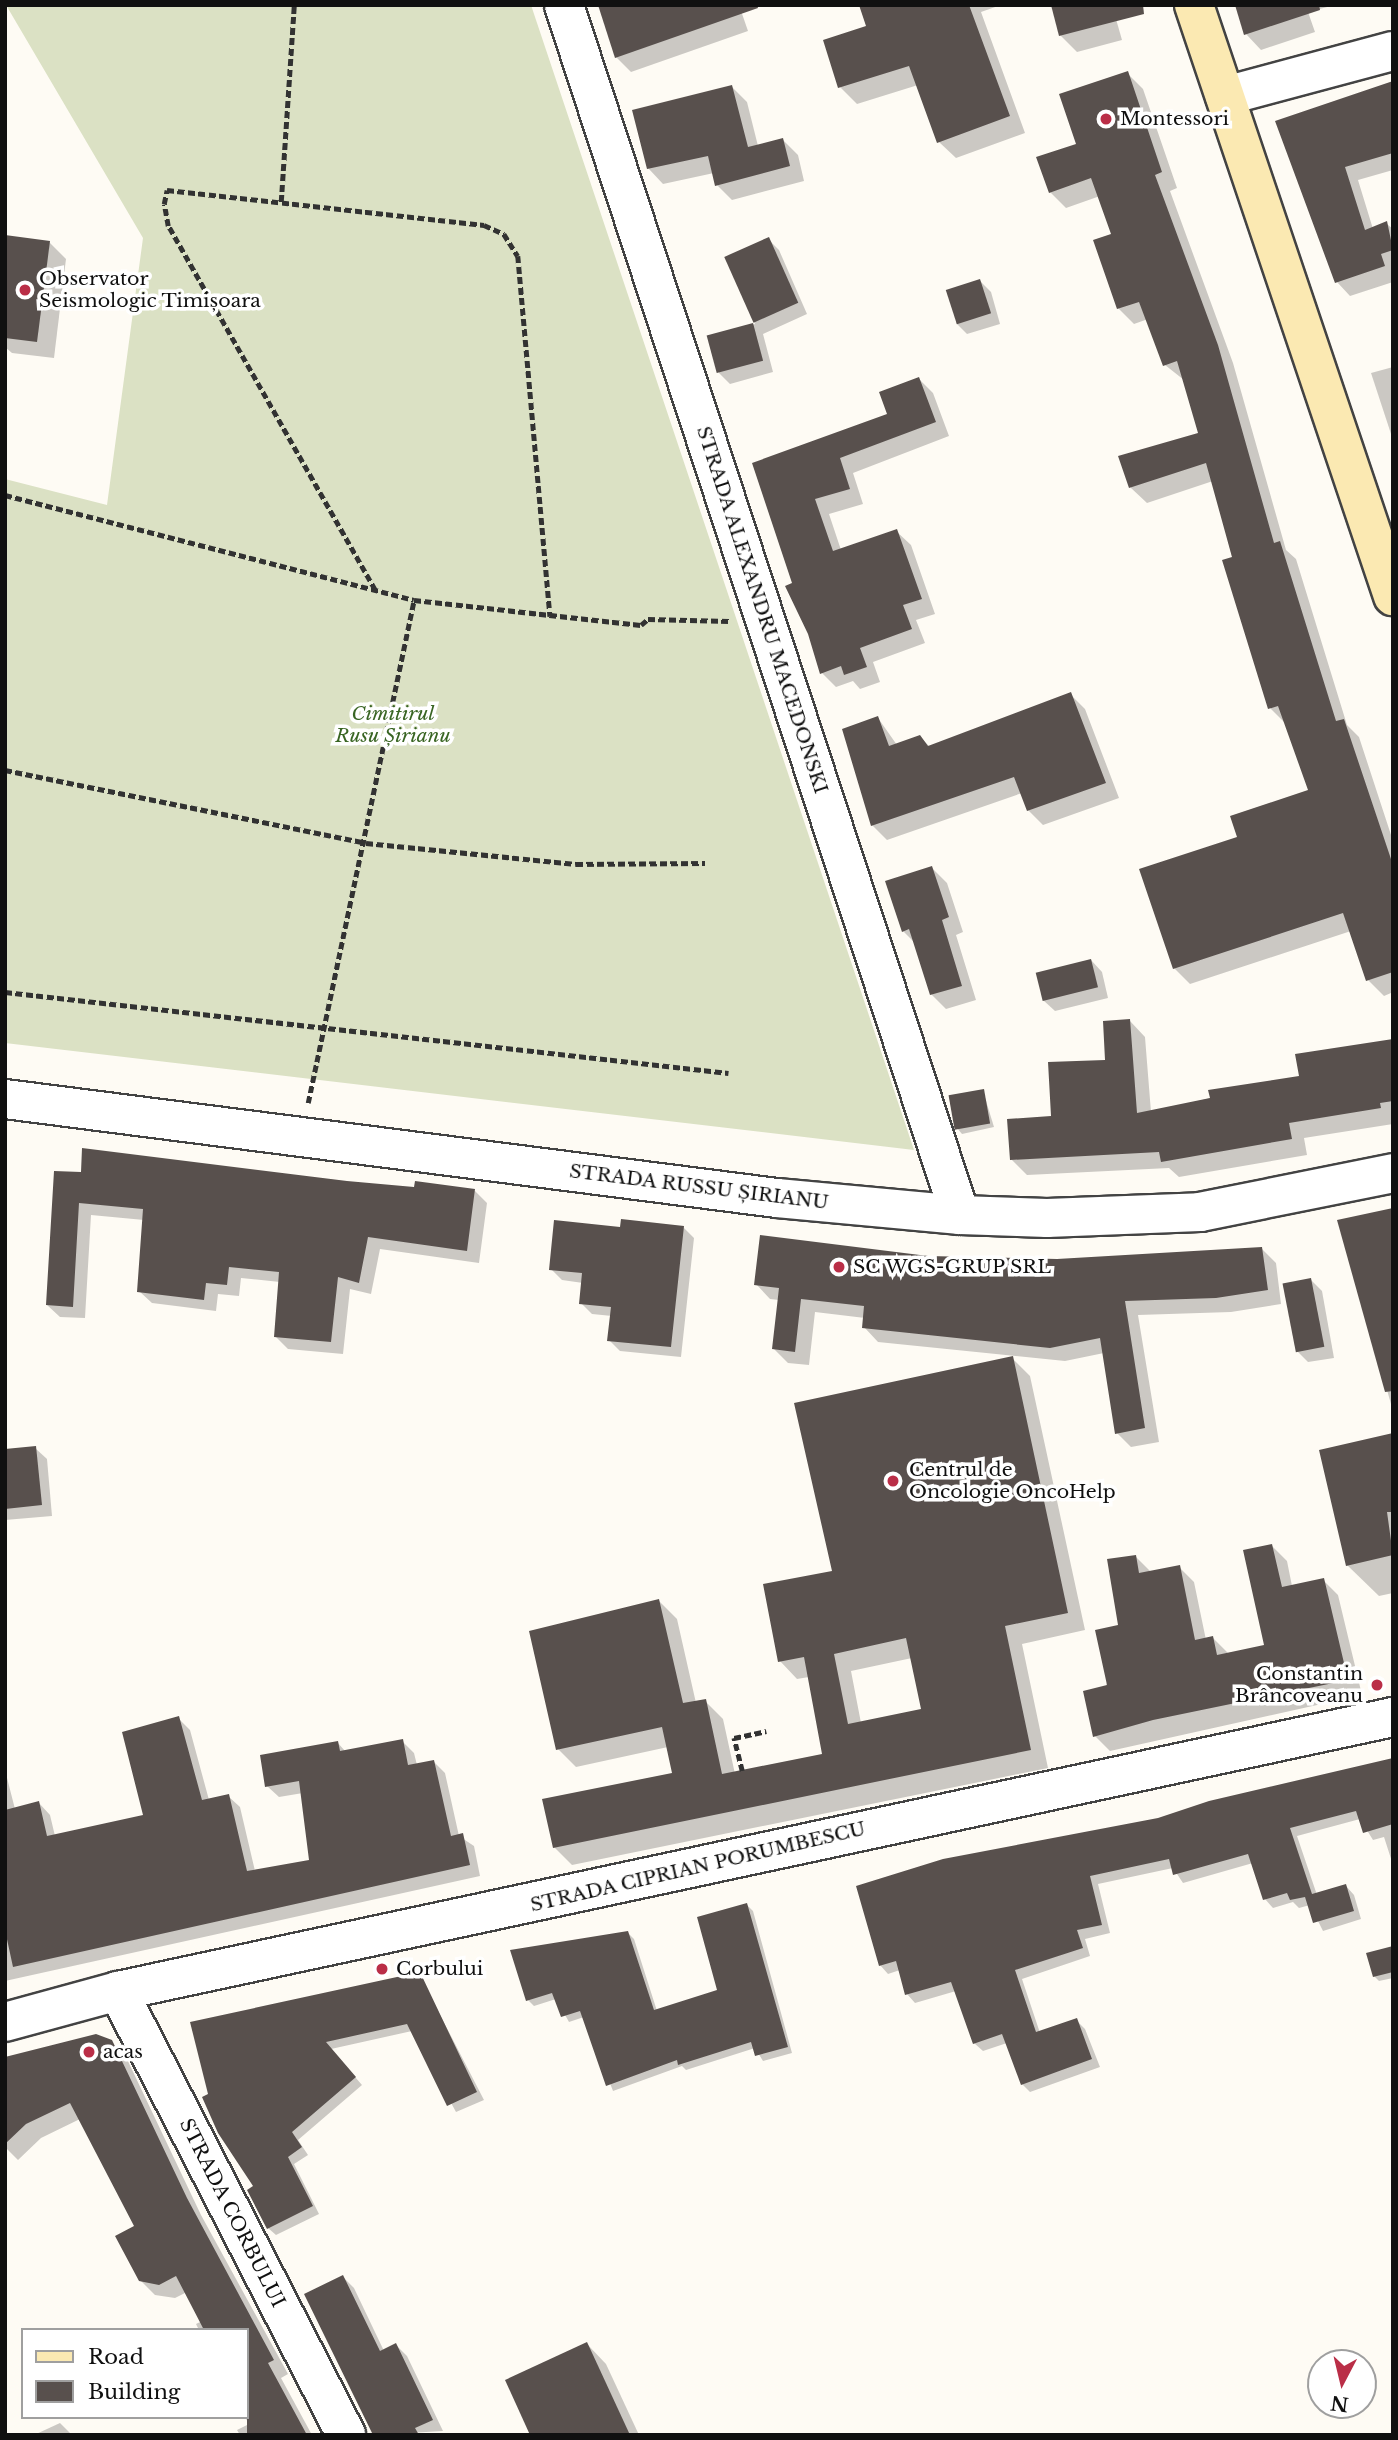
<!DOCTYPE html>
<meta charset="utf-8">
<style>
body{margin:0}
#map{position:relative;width:1398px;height:2440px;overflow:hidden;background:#fefbf4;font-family:"Libre Baskerville",serif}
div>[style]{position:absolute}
.cemetery>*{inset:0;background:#dbe1c4}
.shadow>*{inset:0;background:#0003}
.building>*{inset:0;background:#58504d;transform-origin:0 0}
.path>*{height:4.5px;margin-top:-2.25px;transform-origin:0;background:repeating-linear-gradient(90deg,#323232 0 7px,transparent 0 10.5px)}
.roads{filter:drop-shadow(2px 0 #434343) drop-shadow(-2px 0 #434343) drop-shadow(0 2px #434343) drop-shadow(0 -2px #434343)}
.minor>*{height:38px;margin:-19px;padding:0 19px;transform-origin:19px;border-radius:19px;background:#fff}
.tertiary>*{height:38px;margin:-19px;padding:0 19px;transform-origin:19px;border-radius:19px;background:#fff}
.secondary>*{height:38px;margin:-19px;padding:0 19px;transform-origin:19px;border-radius:19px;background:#fbe9b2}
.dots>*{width:19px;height:19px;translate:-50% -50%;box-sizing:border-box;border:4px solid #fff;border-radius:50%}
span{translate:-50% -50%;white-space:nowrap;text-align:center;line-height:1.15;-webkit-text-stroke:7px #fff;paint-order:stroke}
.poi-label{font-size:19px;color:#101010}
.left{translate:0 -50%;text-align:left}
.right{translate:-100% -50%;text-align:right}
.street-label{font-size:19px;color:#101010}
.park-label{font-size:19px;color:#396523;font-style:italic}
.frame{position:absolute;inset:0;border:7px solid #101010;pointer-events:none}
.legend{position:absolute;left:21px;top:2328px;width:228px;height:91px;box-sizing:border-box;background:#fff;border:2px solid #9f9f9f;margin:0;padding:9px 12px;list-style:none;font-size:21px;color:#101010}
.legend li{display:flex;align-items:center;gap:14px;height:35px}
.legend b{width:35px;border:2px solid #9f9f9f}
.north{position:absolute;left:1307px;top:2349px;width:70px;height:70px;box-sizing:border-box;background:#fff;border:2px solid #9f9f9f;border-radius:50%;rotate:187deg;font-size:19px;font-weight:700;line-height:28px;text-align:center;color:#101010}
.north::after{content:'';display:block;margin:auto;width:24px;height:32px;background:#ba2e47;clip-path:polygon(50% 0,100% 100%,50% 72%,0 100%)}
</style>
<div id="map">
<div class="cemetery">
<i style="clip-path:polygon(6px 5px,531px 5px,914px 1150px,5px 1043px,5px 479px,107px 505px,143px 238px)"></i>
</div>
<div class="shadow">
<i style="clip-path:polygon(739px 5px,748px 31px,631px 72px,616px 57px)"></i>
<i style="clip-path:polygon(861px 5px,1001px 5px,981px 12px,1025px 133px,956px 158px,939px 142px,918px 85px,857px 104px,840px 87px,869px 27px)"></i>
<i style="clip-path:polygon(1112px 5px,1122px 40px,1077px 52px,1060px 35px)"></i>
<i style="clip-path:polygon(1237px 5px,1335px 5px,1308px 12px,1315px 32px,1261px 50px,1246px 34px)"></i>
<i style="clip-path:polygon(1127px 73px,1143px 89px,1177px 188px,1170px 191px,1233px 363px,1286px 550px,1296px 559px,1347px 725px,1359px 737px,1393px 841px,1393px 1000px,1391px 993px,1384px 996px,1368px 980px,1351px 931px,1190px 984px,1174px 968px,1239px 838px,1310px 791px,1286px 724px,1270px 708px,1213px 481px,1147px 503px,1131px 488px,1120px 457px,1200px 434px,1184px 380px,1165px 365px,1148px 319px,1134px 324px,1118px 308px,1113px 235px,1100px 196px,1066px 208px,1050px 192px)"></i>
<i style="clip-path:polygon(1393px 84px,1393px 170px,1358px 180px,1373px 229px,1387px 224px,1393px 229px,1393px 282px,1350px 296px,1337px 282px,1277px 122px)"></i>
<i style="clip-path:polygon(732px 87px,747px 102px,758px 146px,783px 140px,798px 155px,804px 181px,732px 200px,717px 185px,714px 173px,663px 184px,648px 168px)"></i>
<i style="clip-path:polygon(5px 236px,49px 242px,66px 259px,54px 358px,12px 353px,5px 347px)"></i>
<i style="clip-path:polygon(768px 239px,779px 250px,807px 314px,763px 334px,773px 372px,730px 384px,719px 373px,709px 337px,755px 324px,727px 257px)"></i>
<i style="clip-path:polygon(980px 281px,991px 292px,1000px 324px,967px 334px,956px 323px)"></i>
<i style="clip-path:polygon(1393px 367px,1393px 440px,1371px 373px)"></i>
<i style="clip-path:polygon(919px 379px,933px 393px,949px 436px,853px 473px,863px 504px,829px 514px,841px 550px,896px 531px,911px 545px,935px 614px,916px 620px,925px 643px,873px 662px,880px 682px,860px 689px,853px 681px,836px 687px,822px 673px,755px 464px,890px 415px)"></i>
<i style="clip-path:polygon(1070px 694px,1085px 709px,1119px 798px,1043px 825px,1028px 810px,1022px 793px,887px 840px,872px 825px,878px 718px,897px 745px,920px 737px,930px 747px)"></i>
<i style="clip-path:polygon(932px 868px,947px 883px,963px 932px,956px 935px,976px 1000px,946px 1009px,931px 994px,915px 943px,903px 931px)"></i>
<i style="clip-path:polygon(1091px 960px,1102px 972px,1108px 998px,1055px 1011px,1043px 1000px)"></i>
<i style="clip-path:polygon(1130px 1021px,1145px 1037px,1151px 1112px,1301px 1077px,1393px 1041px,1393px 1124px,1304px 1138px,1307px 1155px,1179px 1177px,1169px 1168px,1027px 1175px,1011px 1159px,1107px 1062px)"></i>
<i style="clip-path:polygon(983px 1091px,994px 1127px,962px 1134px,957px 1128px)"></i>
<i style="clip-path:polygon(55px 1173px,475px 1191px,487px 1203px,479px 1263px,380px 1249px,371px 1294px,350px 1289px,343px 1354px,288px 1349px,275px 1336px,280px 1282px,241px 1278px,239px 1296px,218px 1294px,216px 1311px,152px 1303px,139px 1291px,144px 1220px,91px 1215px,85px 1318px,60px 1317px,47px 1305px)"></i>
<i style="clip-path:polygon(1393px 1210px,1393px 1411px,1339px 1222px)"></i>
<i style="clip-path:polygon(683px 1227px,694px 1238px,681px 1357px,620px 1351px,609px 1340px,612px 1316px,592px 1314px,581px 1303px,583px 1283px,562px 1280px,551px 1269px,622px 1229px)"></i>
<i style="clip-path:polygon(1262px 1249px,1276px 1263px,1281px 1304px,1231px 1312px,1138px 1315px,1159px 1442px,1131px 1447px,1117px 1433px,1104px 1353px,1065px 1361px,878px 1342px,864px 1327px,865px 1318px,815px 1312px,809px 1365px,788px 1363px,774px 1349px,779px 1300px,770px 1299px,756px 1284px)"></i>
<i style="clip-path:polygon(1311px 1280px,1322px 1291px,1334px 1358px,1308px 1362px,1297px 1351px)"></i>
<i style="clip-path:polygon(evenodd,1012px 1358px,1030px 1376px,1085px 1630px,1022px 1644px,1048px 1768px,572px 1865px,554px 1847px,674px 1774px,668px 1747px,576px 1767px,558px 1749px,659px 1601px,677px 1619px,696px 1703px,705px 1701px,723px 1719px,735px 1774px,824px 1756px,809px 1677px,797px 1679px,780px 1661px,834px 1572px,1012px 1358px,912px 1658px,923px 1710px,861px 1723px,851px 1671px,912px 1658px)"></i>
<i style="clip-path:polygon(35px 1448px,47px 1459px,52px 1516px,5px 1520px,5px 1451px)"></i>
<i style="clip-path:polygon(1393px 1464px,1393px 1593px,1379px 1596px,1347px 1565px)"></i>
<i style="clip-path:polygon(1272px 1546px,1287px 1561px,1292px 1586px,1323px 1580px,1338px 1595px,1362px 1695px,1110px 1751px,1095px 1736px,1135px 1556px,1151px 1572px,1179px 1567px,1194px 1582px,1206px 1640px,1213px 1638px,1228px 1653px,1266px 1647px)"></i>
<i style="clip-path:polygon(178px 1718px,190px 1730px,209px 1800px,228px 1796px,240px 1807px,255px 1871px,311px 1862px,303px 1793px,279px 1797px,267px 1786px,337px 1742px,346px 1752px,402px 1741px,414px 1753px,417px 1765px,434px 1762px,445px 1773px,459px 1836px,474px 1846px,480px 1876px,5px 1981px,5px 1770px,15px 1809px,39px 1803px,50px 1815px,55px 1836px,145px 1816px)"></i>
<i style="clip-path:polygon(1393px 1760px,1393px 1865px,1384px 1837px,1373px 1840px,1360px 1819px,1297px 1836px,1317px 1895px,1346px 1886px,1354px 1895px,1361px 1919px,1323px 1931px,1310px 1905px,1299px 1908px,1293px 1902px,1273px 1908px,1265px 1899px,1253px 1863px,1183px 1883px,1173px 1868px,1098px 1884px,1110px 1933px,1085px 1939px,1090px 1956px,1022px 1979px,1040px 2033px,1076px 2020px,1085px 2029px,1100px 2067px,1030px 2092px,1022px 2084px,1007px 2043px,983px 2051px,974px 2043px,956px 1991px,915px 2003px,907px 1994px,900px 1970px,888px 1974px,880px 1965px,1158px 1819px)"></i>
<i style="clip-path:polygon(747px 1905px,753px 1911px,792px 2053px,763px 2061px,755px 2048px,686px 2070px,682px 2066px,613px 2091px,584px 2017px,569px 2022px,556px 1999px,534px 2006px,528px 2000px,628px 1933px,634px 1939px,657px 2011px,719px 1991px)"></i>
<i style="clip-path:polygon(1393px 1948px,1393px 1978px,1379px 1981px,1374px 1976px)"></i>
<i style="clip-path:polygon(419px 1974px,484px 2100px,456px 2112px,412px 2031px,331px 2049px,362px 2085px,298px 2140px,308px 2155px,294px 2164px,319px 2214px,276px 2235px,268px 2228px,256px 2187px,204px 2097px)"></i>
<i style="clip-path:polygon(111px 2042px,126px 2057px,201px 2215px,288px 2374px,281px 2378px,312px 2435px,240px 2435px,237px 2430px,249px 2424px,245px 2417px,247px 2330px,199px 2330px,196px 2324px,202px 2321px,187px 2292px,175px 2298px,155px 2295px,140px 2280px,136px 2227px,80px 2119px,41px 2138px,18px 2160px,5px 2147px,5px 2059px)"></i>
<i style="clip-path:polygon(343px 2277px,354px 2288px,384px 2351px,396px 2345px,407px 2356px,443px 2431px,375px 2435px)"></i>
<i style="clip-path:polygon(587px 2344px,606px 2364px,639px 2435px,532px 2435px)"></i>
<i style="clip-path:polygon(60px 2423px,72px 2435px,34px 2435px)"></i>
</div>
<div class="building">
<i style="clip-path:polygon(598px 5px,757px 5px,758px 8px,615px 58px)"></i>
<i style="clip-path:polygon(859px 5px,969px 5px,1010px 116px,937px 143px,909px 66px,838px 88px,823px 40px,866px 26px)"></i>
<i style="clip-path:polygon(1051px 5px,1143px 5px,1144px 14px,1059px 36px)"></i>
<i style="clip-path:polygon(1235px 5px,1319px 5px,1320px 10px,1244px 35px)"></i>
<i style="clip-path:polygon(1128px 71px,1162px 172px,1155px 175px,1218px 345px,1274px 543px,1280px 541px,1336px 721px,1344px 719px,1393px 865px,1393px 972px,1366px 981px,1343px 913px,1173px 969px,1139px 869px,1237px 837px,1230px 816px,1308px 790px,1278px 706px,1268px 709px,1222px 560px,1232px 557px,1206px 463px,1129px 488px,1118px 456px,1198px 433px,1177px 361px,1163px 366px,1139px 302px,1117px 309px,1093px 240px,1111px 234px,1091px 178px,1049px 193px,1036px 157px,1076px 144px,1059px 94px)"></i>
<i style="clip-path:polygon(1393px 81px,1393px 153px,1345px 167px,1365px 230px,1387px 221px,1393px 250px,1381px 254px,1385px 266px,1335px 283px,1275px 121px)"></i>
<i style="clip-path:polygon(732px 85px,748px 147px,783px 138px,790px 166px,715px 186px,708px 156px,647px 169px,632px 110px)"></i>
<i style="clip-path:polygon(5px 235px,50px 241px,37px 342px,5px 338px)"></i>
<i style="left:769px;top:237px;width:72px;height:49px;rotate:66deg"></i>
<i style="left:980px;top:279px;width:36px;height:36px;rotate:72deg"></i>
<i style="left:753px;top:323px;width:39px;height:48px;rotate:75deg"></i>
<i style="clip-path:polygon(919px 377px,936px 422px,840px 458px,850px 489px,815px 499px,833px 551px,897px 529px,922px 599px,903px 605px,912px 629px,860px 648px,867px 667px,844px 675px,841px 666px,820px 674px,808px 634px,785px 586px,792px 583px,752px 463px,887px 414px,879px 392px)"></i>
<i style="clip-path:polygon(1071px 692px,1106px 783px,1027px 811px,1014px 777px,871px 826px,842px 729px,878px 716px,889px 746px,920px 735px,928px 746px)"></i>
<i style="clip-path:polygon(932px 866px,949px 917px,942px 920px,962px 986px,930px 995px,909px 929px,902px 932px,885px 881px)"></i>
<i style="left:1091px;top:959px;width:29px;height:57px;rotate:76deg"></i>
<i style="clip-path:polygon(1130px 1019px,1137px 1113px,1210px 1098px,1208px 1090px,1299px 1076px,1295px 1054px,1393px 1039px,1393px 1101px,1380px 1103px,1381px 1108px,1289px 1123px,1292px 1139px,1161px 1162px,1159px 1152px,1010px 1160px,1007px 1119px,1051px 1116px,1048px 1062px,1105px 1060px,1103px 1021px)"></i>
<i style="left:984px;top:1089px;width:35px;height:36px;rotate:80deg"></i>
<i style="clip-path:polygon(82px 1148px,347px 1181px,414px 1187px,415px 1181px,475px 1189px,467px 1251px,368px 1237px,359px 1283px,338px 1277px,331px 1342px,274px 1337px,279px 1272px,229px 1267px,227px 1285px,206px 1283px,204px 1300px,137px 1292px,143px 1209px,79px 1203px,73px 1307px,46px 1305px,54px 1171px,81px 1172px)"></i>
<i style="clip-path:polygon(1393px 1208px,1393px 1391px,1385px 1392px,1337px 1220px)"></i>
<i style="clip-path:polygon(621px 1219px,684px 1226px,671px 1347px,607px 1341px,611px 1307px,579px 1304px,582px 1273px,549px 1270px,554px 1220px,620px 1227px)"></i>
<i style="clip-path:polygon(760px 1235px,928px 1256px,1057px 1259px,1262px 1247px,1268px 1290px,1216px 1298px,1125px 1301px,1145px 1428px,1115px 1434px,1100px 1338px,1050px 1348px,862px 1328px,864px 1306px,801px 1299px,795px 1352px,772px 1349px,779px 1288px,754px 1285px)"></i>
<i style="left:1311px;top:1278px;width:70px;height:29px;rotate:79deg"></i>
<i style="clip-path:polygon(evenodd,1013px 1356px,1068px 1613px,1005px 1626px,1031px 1750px,553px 1848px,542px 1799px,672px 1773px,662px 1727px,556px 1750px,529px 1631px,659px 1599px,683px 1703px,706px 1699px,722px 1774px,822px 1754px,804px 1657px,778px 1662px,763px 1584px,832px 1571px,794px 1403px,1013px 1356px,906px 1638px,921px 1709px,848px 1724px,834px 1654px,906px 1638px)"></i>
<i style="clip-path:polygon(1393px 1433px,1393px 1512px,1387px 1512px,1393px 1555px,1346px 1566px,1319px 1450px)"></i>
<i style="clip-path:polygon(36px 1446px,42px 1505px,5px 1509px,5px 1449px)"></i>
<i style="clip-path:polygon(1272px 1544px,1282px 1587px,1324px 1578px,1348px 1680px,1153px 1720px,1093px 1737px,1083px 1691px,1107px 1685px,1095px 1630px,1118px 1625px,1107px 1559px,1136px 1555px,1139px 1573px,1180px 1565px,1195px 1640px,1213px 1636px,1217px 1655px,1264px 1645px,1243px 1550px)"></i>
<i style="clip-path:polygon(179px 1716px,202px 1800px,229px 1794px,247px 1871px,309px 1860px,299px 1781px,265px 1787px,260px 1755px,338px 1741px,340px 1751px,403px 1739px,408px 1765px,434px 1760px,451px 1836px,463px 1833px,470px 1865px,13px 1967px,5px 1930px,5px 1810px,39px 1801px,47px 1836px,143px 1815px,122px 1732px)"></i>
<i style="clip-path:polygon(1393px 1758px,1393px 1824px,1363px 1833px,1356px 1811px,1290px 1828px,1312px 1894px,1346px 1884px,1354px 1911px,1313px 1923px,1305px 1897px,1290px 1900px,1287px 1893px,1263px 1900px,1248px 1854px,1173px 1875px,1169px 1859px,1090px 1876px,1102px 1925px,1077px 1930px,1083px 1948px,1015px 1970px,1036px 2032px,1077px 2018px,1092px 2059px,1021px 2085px,1002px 2034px,973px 2044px,951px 1982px,905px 1995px,896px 1961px,879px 1966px,856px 1886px,943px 1859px,1158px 1818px,1209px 1801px)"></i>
<i style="clip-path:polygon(747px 1903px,788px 2047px,755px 2056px,751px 2042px,678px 2065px,677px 2060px,606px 2086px,580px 2011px,561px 2017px,552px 1993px,526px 2001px,510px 1950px,628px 1931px,654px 2010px,717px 1990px,697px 1917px)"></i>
<i style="clip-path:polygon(1393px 1946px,1393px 1972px,1373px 1977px,1366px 1953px)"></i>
<i style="clip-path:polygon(420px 1972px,477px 2092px,447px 2106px,407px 2024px,326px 2042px,356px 2077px,292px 2132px,302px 2147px,288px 2157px,313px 2206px,267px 2229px,247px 2190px,253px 2186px,218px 2133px,202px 2097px,208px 2094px,190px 2022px)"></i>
<i style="clip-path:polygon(96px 2034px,112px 2040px,187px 2198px,274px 2360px,268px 2363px,307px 2435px,247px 2435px,247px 2330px,204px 2330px,176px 2276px,159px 2285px,139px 2281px,115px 2236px,134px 2226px,70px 2103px,26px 2124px,5px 2144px,5px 2057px)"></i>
<i style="clip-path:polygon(343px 2275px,380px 2351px,396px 2343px,433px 2420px,415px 2428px,419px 2435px,373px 2435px,304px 2294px)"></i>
<i style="clip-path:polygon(587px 2342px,630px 2435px,530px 2435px,505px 2380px)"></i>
</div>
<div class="path">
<i style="left:281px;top:202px;width:197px;rotate:-86.2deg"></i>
<i style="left:5px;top:495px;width:422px;rotate:14.4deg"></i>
<i style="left:414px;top:600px;width:228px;rotate:6.3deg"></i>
<i style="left:641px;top:625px;width:9px;rotate:-41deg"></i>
<i style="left:648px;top:619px;width:81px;rotate:1.4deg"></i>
<i style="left:375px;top:590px;width:419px;rotate:-119.6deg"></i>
<i style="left:168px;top:226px;width:22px;rotate:-100deg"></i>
<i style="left:164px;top:204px;width:14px;rotate:-78deg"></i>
<i style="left:167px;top:190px;width:319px;rotate:6.3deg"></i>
<i style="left:484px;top:225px;width:22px;rotate:24deg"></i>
<i style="left:504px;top:234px;width:26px;rotate:58deg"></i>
<i style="left:518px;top:256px;width:362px;rotate:84.9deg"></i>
<i style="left:5px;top:770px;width:368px;rotate:11.4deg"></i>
<i style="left:366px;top:843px;width:211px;rotate:5.7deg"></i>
<i style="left:576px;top:864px;width:129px;rotate:-0.4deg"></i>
<i style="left:5px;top:992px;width:728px;rotate:6.39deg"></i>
<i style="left:308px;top:1103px;width:514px;rotate:-78.1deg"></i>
<i style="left:742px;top:1771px;width:34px;rotate:-104deg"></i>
<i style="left:734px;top:1738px;width:33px;rotate:-12deg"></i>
</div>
<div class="roads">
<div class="minor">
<i style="left:564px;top:5px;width:1273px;rotate:71.88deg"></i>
<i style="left:1225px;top:96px;width:174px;rotate:-15deg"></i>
<i style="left:5px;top:1099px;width:778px;rotate:7.31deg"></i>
<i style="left:777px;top:1198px;width:184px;rotate:5.3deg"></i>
<i style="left:960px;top:1215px;width:87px;rotate:2deg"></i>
<i style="left:1047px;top:1218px;width:153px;rotate:-2.2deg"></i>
<i style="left:1200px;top:1212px;width:197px;rotate:-11.4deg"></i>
<i style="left:118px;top:1991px;width:499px;rotate:62.8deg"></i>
</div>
<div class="tertiary">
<i style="left:5px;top:2022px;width:117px;rotate:-15.3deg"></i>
<i style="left:118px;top:1991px;width:1304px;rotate:-12.13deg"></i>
</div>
<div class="secondary">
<i style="left:1194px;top:5px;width:624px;rotate:71.39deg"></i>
</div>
</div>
<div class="dots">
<i style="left:1106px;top:119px;background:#ba2e47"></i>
<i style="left:25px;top:290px;background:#ba2e47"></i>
<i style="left:839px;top:1267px;background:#ba2e47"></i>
<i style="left:893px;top:1481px;background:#ba2e47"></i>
<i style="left:1377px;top:1685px;background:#ba2e47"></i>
<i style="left:382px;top:1969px;background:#ba2e47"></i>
<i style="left:89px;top:2052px;background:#ba2e47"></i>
</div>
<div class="poi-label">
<span class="left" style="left:1120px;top:119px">Montessori</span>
<span class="left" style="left:39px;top:290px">Observator<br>Seismologic Timișoara</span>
<span class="left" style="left:853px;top:1267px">SC WGS-GRUP SRL</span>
<span class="left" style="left:909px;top:1481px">Centrul de<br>Oncologie OncoHelp</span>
<span class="right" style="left:1363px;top:1685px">Constantin<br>Brâncoveanu</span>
<span class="left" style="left:396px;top:1969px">Corbului</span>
<span class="left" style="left:103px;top:2052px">acas</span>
</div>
<div class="street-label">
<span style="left:762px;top:610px;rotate:72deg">STRADA ALEXANDRU MACEDONSKI</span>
<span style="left:699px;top:1187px;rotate:7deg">STRADA RUSSU ȘIRIANU</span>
<span style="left:698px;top:1867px;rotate:-13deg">STRADA CIPRIAN PORUMBESCU</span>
<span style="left:232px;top:2213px;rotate:63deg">STRADA CORBULUI</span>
</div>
<div class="park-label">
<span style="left:393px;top:725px">Cimitirul<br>Rusu Șirianu</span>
</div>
<div class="frame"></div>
<ul class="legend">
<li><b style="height:9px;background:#fbe9b2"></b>Road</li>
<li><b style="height:19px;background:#58504d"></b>Building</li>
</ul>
<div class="north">N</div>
</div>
